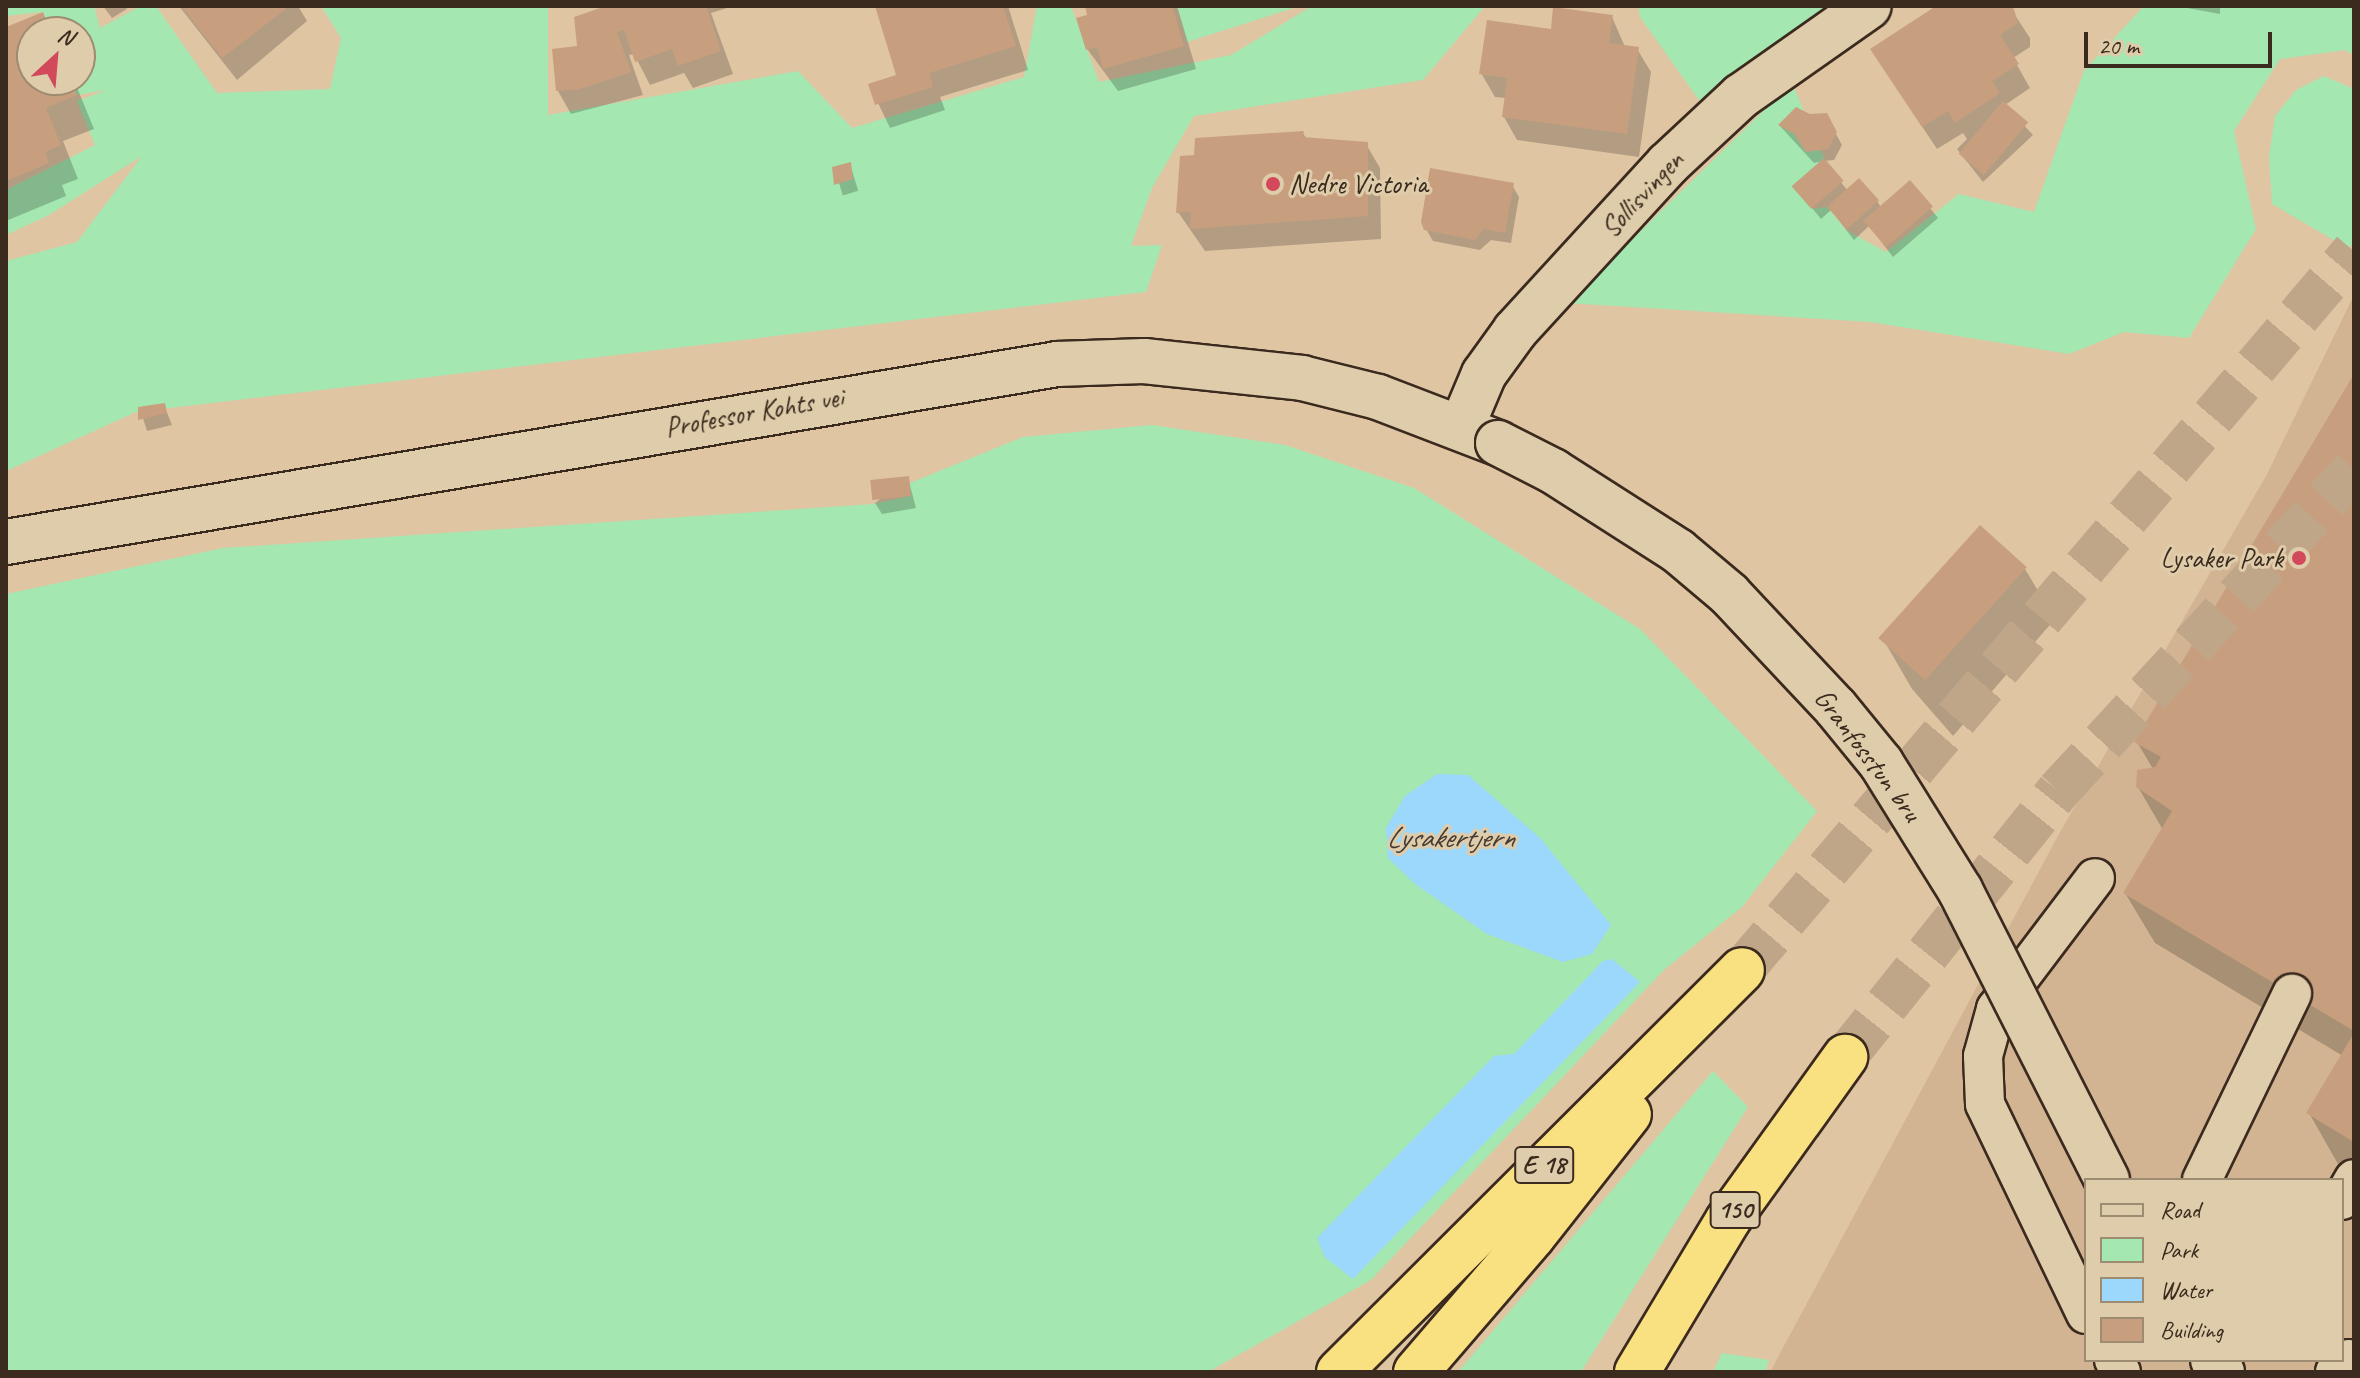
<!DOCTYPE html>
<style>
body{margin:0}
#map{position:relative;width:2360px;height:1378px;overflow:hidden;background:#e0c5a3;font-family:Caveat,sans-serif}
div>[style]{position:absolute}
.built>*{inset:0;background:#d2b493}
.green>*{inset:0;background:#a4e7b1}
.water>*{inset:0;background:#9cd7fc}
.shadow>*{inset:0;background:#0003;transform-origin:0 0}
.building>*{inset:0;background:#c79f7f;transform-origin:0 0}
.highway-tunnel>*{height:44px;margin-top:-22px;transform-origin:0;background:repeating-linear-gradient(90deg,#bfa688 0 44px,transparent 0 66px)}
.roads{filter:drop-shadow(2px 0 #3b2a1e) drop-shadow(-2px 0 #3b2a1e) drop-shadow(0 2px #3b2a1e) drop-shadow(0 -2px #3b2a1e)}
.lane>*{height:38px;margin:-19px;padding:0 19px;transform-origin:19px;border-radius:19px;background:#dfccaa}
.street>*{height:44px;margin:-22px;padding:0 22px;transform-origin:22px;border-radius:22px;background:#dfccaa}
.secondary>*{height:44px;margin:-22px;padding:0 22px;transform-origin:22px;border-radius:22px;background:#dfccaa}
.highway>*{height:44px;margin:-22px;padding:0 22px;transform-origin:22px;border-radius:22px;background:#f9e181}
.bridges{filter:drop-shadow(2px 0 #3b2a1e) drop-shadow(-2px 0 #3b2a1e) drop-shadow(0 2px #3b2a1e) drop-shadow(0 -2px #3b2a1e)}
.secondary-bridge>*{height:44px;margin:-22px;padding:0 22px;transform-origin:22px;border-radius:22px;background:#dfccaa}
.dots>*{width:22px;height:22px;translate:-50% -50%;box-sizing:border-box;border:4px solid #dfccaa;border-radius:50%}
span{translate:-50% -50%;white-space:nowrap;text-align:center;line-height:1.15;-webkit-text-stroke:6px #dfccaa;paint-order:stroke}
.shield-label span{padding:2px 6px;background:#dfccaa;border:2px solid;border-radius:6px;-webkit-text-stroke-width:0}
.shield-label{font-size:26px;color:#3b2a1e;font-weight:700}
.poi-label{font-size:28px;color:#3b2a1e}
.left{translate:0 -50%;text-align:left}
.right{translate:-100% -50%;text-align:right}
.street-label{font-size:28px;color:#3b2a1e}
.water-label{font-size:30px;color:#453b34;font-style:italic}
.frame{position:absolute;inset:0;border:8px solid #3b2a1e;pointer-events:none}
.legend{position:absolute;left:2084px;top:1178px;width:260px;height:184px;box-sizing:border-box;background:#dfccaa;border:2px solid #9d8b72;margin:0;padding:10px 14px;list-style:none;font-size:24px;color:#3b2a1e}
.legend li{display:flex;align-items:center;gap:16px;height:40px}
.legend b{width:40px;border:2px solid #9d8b72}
.north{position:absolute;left:16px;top:16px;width:80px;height:80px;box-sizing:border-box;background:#dfccaa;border:2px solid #9d8b72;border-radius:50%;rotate:26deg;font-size:22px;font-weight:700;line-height:32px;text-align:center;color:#3b2a1e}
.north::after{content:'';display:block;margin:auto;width:28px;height:36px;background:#d1495b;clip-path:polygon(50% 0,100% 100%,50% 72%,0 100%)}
.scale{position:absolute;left:2084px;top:32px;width:188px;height:36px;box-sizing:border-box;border:4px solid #3b2a1e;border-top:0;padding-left:10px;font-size:24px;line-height:28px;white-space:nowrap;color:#3b2a1e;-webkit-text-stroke:6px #dfccaa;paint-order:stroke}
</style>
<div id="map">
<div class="built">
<i style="clip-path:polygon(evenodd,2354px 295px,2354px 1372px,1770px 1372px,2060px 832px,2266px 476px,2354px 295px,2086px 1180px,2342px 1180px,2342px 1360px,2086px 1360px,2086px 1180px)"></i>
</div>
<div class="green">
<i style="clip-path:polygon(6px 6px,94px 6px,100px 28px,141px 6px,156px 6px,217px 93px,330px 89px,341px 38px,321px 6px,548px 6px,548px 115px,798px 71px,852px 128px,1024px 77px,1037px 6px,1071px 6px,1099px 82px,1231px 55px,1312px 6px,1485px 6px,1423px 80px,1194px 116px,1152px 188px,1131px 246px,1162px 245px,1146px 292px,136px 412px,6px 471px,6px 261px,77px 242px,142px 156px,49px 215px,6px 235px,6px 190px,95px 145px,77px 101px,107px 90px,77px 95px,71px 80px,80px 80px,80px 32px,51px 32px,43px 12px,6px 16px)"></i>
<i style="clip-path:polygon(1177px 6px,1300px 6px,1187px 42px)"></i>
<i style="clip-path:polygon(1638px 6px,1836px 6px,1701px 103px,1640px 17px)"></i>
<i style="clip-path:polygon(2144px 6px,2354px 6px,2354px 55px,2345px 50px,2280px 59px,2234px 131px,2256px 229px,2189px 338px,2124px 332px,2069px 354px,1870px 322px,1567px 303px,1792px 83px,1824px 158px,1793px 187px,1813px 209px,1827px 207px,1846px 230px,1886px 252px,1959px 194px,2034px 212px,2084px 71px)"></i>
<i style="clip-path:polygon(2324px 76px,2354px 89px,2354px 240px,2349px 249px,2272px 204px,2269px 157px,2275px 116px,2296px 90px)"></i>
<i style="clip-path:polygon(1152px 425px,1285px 445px,1414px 488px,1640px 629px,1817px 811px,1742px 907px,1665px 969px,1371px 1280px,1208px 1372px,6px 1372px,6px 594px,223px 548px,873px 504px,910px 496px,910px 483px,1023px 437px)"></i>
<i style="clip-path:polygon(1713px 1071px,1748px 1107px,1581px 1372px,1458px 1372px)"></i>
<i style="clip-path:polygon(1722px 1353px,1769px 1360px,1765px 1372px,1713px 1372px)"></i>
</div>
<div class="water">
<i style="clip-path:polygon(1437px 774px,1468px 775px,1540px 838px,1611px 925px,1592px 954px,1563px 962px,1487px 934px,1415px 884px,1388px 858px,1386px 828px,1405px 796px)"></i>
<i style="clip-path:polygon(1612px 959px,1640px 982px,1353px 1279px,1325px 1257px,1317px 1238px,1494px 1056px,1514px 1054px,1603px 961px)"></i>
</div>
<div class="shadow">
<i style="clip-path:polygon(103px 6px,125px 6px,127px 9px,112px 18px)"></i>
<i style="clip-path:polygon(179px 6px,298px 6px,307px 21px,237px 80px)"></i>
<i style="clip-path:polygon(612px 6px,734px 6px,711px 13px,733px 74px,693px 88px,684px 73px,650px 85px,634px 54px,629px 55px,643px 95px,571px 114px,558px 91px,579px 48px)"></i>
<i style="clip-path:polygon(877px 6px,1008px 6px,1028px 70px,940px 97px,945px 110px,890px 128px,870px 86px,899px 76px)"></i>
<i style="clip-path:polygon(1087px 6px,1177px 6px,1196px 69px,1118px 91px,1088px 50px,1079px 19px,1090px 16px)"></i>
<i style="clip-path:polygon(1939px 6px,2009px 6px,2030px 38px,2030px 47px,2013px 58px,2030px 88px,2005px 105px,2033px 135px,1983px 182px,1957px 149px,1967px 139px,1963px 133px,1937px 149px,1886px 72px)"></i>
<i style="clip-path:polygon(2176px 6px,2220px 6px,2220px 14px)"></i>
<i style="clip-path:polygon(42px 14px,52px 32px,32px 32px,32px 80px,74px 80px,94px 129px,63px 141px,78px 179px,62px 185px,66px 196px,6px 221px,6px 29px)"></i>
<i style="clip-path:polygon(1612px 17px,1625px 47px,1637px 49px,1651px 72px,1639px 157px,1517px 140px,1504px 117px,1506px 98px,1495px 97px,1481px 73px,1553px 31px)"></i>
<i style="clip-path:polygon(1826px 116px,1842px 145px,1834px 160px,1824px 161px,1848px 191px,1877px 201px,1882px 209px,1910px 183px,1938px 218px,1893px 257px,1869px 226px,1854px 240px,1831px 210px,1821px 219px,1795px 187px,1823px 161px,1814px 163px,1780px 126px)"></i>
<i style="clip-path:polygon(1303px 133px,1307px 140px,1366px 144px,1380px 168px,1381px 239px,1205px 251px,1178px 212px)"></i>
<i style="left:850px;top:164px;width:28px;height:16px;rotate:73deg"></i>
<i style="clip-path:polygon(1512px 185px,1519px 197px,1511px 243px,1491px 240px,1480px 250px,1433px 241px,1426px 229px)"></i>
<i style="clip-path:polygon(2354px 378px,2354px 1173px,2338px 1164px,2309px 1113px,2343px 1056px,2155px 943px,2125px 893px,2163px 830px,2138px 787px,2153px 769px,2137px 742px)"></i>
<i style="clip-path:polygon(164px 405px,172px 425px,147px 431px,140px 409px)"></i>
<i style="clip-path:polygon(908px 478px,916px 508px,882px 514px,875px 503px)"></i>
<i style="clip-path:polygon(2025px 569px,2055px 619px,1953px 736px,1912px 689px,1883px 639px)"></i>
</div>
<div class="building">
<i style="clip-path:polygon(181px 6px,283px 6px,286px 9px,222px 58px)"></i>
<i style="clip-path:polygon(606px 6px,706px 6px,721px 51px,678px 66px,672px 49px,635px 62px,624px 30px,617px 32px,631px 72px,580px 89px,556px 91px,552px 49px,577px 46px,574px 17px)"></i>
<i style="clip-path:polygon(875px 6px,1003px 6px,1016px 46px,929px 73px,933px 87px,875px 105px,868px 84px,896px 75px)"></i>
<i style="clip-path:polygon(1085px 6px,1172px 6px,1184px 46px,1103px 69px,1097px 47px,1086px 50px,1076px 18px,1087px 15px)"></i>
<i style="clip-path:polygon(1936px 6px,2013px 6px,2018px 23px,2000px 35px,2019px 64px,1992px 81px,2000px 93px,1955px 123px,1948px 111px,1922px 127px,1870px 49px)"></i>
<i style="clip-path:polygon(1553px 7px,1613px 15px,1609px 43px,1639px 47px,1627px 134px,1502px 117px,1507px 78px,1479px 74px,1487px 20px,1551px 29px)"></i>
<i style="clip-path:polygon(43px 12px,51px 32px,32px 32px,32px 80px,71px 80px,77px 95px,46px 108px,61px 145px,45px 152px,49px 163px,6px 181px,6px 27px)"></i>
<i style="left:2003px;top:101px;width:33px;height:69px;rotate:40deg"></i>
<i style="clip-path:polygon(1796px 107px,1810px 114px,1827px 113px,1837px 132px,1828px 149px,1806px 152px,1794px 134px,1778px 125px)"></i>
<i style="clip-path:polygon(1304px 131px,1302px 137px,1368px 142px,1368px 216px,1190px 229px,1191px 212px,1176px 213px,1180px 156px,1194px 155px,1195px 138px)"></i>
<i style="left:1824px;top:158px;width:30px;height:43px;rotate:49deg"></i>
<i style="clip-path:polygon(851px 162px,853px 179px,834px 185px,832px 167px)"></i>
<i style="clip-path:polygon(1430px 168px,1514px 183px,1505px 233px,1484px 229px,1475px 240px,1424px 230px,1421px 222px)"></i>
<i style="left:1859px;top:178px;width:30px;height:43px;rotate:48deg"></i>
<i style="left:1910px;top:180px;width:35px;height:62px;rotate:49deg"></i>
<i style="clip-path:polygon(2354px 374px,2354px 1031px,2123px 893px,2172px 811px,2136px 787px,2137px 770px,2155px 767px,2161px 757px,2134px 742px)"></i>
<i style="clip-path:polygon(165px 403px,167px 413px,138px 420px,138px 407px)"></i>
<i style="left:909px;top:476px;width:20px;height:39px;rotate:84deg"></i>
<i style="left:1980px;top:525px;width:63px;height:152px;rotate:42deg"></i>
<i style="clip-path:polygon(2354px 1033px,2354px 1142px,2306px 1113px)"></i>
</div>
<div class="highway-tunnel">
<i style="left:1742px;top:970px;width:944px;rotate:-49.6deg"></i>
<i style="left:1845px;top:1057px;width:341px;rotate:-51.3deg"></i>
<i style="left:2058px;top:791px;width:437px;rotate:-47.3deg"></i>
</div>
<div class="roads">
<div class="lane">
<i style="left:2202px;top:1180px;width:207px;rotate:-64.2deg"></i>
<i style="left:2342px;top:1200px;width:24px;rotate:-60deg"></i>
<i style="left:2086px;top:1314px;width:233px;rotate:-115.7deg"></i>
<i style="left:1985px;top:1104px;width:48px;rotate:-92.4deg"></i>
<i style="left:1983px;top:1056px;width:49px;rotate:-74.5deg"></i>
<i style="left:1996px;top:1009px;width:164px;rotate:-52.9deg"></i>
<i style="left:2114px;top:1360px;width:14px;rotate:60deg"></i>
<i style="left:2335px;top:1372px;width:19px;rotate:-43deg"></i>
</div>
<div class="street">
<i style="left:1462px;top:426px;width:56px;rotate:-67.1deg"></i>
<i style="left:1484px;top:374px;width:53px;rotate:-54.2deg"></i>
<i style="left:1515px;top:331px;width:226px;rotate:-47.5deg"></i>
<i style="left:1668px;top:164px;width:100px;rotate:-43deg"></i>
<i style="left:1741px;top:96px;width:156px;rotate:-35.1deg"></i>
</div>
<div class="secondary">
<i style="left:6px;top:542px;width:1066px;rotate:-9.61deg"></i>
<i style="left:1057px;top:364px;width:87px;rotate:-2deg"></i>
<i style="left:1144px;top:361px;width:159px;rotate:6.1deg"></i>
<i style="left:1302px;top:378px;width:78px;rotate:14deg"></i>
<i style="left:1378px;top:397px;width:129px;rotate:21deg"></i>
<i style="left:2213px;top:1360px;width:15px;rotate:53deg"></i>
</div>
<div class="highway">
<i style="left:1339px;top:1372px;width:569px;rotate:-44.93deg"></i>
<i style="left:1416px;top:1372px;width:179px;rotate:-49.3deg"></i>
<i style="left:1533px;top:1236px;width:155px;rotate:-51.8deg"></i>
<i style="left:1637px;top:1372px;width:177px;rotate:-59.1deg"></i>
<i style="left:1728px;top:1220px;width:201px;rotate:-54.3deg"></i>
</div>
</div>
<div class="bridges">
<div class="secondary-bridge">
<i style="left:1498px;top:443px;width:62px;rotate:27deg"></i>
<i style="left:1553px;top:471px;width:148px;rotate:32.6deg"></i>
<i style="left:1678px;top:551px;width:67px;rotate:40.1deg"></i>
<i style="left:1729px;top:594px;width:156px;rotate:46.8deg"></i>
<i style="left:1836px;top:708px;width:71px;rotate:50.7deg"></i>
<i style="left:1881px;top:763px;width:150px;rotate:58.1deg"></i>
<i style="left:1960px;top:890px;width:325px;rotate:63.1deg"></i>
</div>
</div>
<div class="dots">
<i style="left:1273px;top:184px;background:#d1495b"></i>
<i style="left:2299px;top:558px;background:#d1495b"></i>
</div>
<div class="shield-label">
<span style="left:1544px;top:1165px">E 18</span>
<span style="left:1735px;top:1210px">150</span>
</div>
<div class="poi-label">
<span class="left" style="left:1289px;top:184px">Nedre Victoria</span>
<span class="right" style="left:2283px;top:558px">Lysaker Park</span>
</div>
<div class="street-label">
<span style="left:1642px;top:194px;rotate:-47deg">Sollisvingen</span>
<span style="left:754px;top:412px;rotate:-10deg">Professor Kohts vei</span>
<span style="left:1868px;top:755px;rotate:53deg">Granfosstun bru</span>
</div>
<div class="water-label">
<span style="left:1450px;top:837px">Lysakertjern</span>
</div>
<div class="frame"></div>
<ul class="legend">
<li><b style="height:10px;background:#dfccaa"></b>Road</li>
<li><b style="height:22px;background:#a4e7b1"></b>Park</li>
<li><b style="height:22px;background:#9cd7fc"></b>Water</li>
<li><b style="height:22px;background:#c79f7f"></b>Building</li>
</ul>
<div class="north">N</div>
<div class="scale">20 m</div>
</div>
